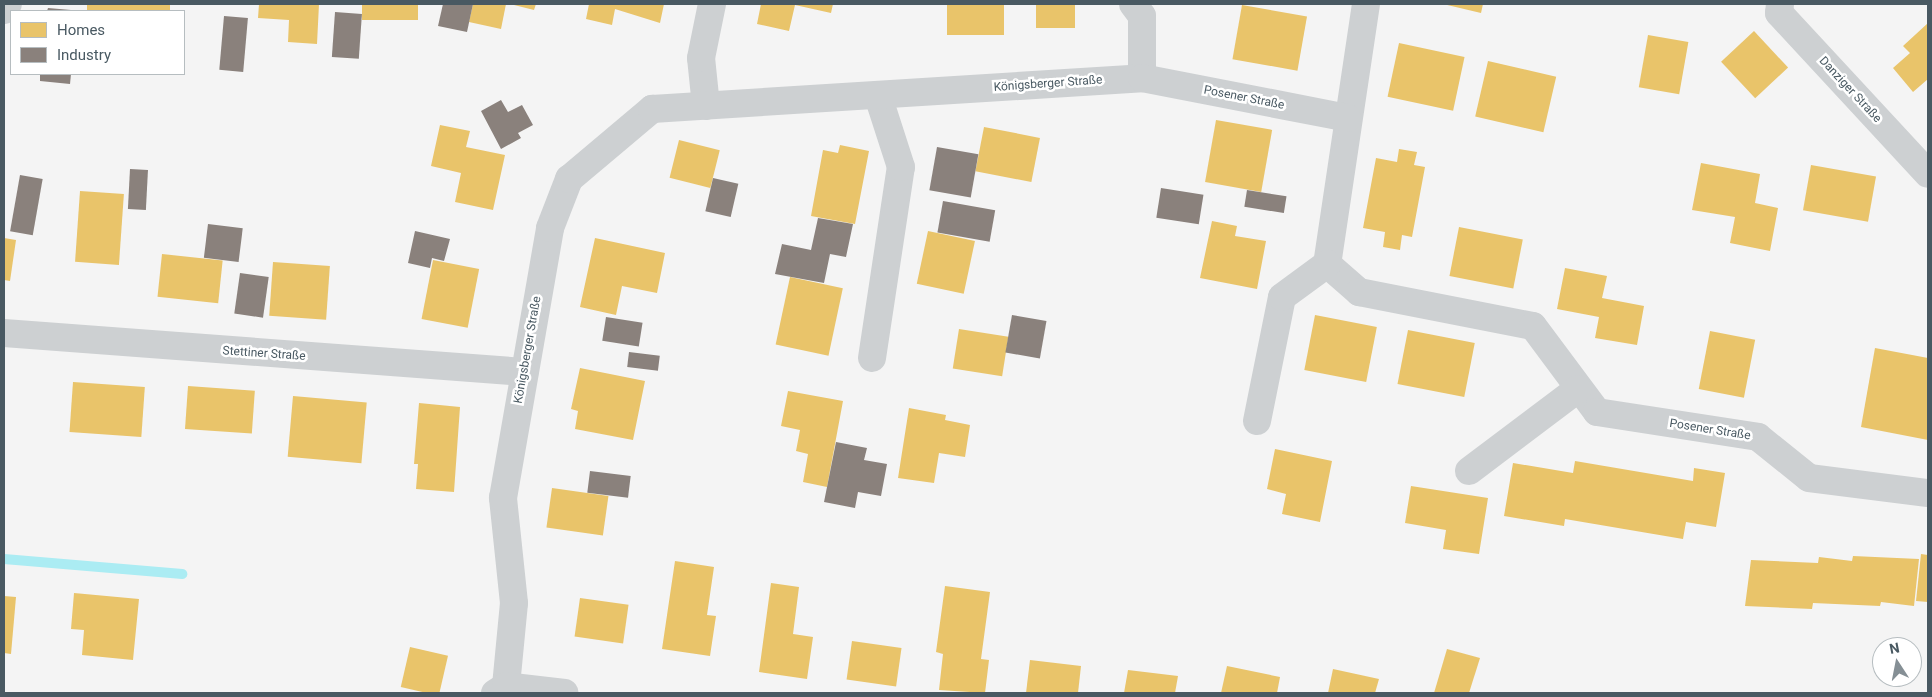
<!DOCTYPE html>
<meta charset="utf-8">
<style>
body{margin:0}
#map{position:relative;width:1932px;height:697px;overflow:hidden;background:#f4f4f4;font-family:Roboto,sans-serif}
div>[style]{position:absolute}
.homes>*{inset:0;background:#e9c46a;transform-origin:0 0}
.industry>*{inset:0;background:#8a817c;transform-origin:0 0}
.stream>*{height:10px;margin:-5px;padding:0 5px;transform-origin:5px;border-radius:5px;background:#abecf3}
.street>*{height:28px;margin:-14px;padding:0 14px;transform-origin:14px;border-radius:14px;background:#cdd0d2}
span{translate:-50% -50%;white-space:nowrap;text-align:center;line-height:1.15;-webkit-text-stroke:5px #fff;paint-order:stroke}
.street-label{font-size:12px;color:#495962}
.frame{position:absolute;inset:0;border:5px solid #495962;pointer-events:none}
.legend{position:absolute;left:10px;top:10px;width:175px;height:65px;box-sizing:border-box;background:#fff;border:1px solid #b6bdc0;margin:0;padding:6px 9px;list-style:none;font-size:15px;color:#495962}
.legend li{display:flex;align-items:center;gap:10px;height:25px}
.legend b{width:25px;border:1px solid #b6bdc0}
.north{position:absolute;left:1872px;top:637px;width:50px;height:50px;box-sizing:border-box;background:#fff;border:1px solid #b6bdc0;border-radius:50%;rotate:349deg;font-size:14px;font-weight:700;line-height:20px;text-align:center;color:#495962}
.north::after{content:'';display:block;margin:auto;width:18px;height:22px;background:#858f95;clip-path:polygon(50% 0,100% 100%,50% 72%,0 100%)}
</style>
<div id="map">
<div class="homes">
<i style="left:87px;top:4px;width:83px;height:7px"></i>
<i style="clip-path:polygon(259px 4px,319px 4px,317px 44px,288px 42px,289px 20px,258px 18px)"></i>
<i style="left:362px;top:4px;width:56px;height:16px"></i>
<i style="clip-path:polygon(473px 4px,506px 4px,501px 29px,469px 22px)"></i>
<i style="clip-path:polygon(510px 4px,536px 4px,534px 10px)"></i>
<i style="clip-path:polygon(589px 4px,664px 4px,660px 23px,615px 9px,612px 25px,586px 19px)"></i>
<i style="clip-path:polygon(761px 4px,833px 4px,831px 13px,795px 5px,789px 31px,757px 24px)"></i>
<i style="left:947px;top:4px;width:57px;height:31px"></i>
<i style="left:1036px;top:4px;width:39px;height:24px"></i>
<i style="clip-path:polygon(1443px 4px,1483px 4px,1481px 13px)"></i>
<i style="left:1242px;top:5px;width:66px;height:55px;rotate:10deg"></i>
<i style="clip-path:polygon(1928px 23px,1928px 79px,1913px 92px,1893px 68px,1910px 53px,1903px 46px)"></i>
<i style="left:1754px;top:31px;width:50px;height:45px;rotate:47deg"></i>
<i style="left:1648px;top:35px;width:41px;height:53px;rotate:10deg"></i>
<i style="left:1399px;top:43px;width:67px;height:55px;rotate:12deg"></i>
<i style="left:1488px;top:61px;width:70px;height:57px;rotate:13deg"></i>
<i style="left:1216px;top:120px;width:57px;height:63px;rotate:10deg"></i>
<i style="clip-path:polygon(440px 125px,470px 131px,466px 147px,505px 155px,493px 210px,455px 202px,461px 173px,431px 166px)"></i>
<i style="left:984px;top:127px;width:57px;height:45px;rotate:11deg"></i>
<i style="left:679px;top:140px;width:42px;height:39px;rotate:14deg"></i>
<i style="clip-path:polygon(840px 145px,869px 151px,855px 224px,811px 216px,823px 150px,838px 153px)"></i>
<i style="clip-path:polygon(1399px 149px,1417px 152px,1414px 165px,1425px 167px,1412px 237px,1402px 235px,1400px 250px,1383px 247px,1385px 232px,1363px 228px,1376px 158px,1397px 162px)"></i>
<i style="clip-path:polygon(1701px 163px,1760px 174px,1755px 203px,1778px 208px,1770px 251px,1730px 243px,1735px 217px,1692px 210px)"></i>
<i style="left:1811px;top:165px;width:66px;height:46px;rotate:10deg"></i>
<i style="left:80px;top:191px;width:44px;height:71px;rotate:4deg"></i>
<i style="clip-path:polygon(1212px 221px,1237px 226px,1235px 236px,1266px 241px,1257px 289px,1200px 278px)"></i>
<i style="left:1459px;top:227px;width:65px;height:50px;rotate:11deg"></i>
<i style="left:928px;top:231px;width:48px;height:54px;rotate:12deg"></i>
<i style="clip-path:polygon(4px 238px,16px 240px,10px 281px,4px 280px)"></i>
<i style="clip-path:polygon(595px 238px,665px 253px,657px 293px,622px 286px,616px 315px,580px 307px)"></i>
<i style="left:162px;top:254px;width:61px;height:43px;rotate:6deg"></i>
<i style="left:433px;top:260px;width:47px;height:60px;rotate:11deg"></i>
<i style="left:273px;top:262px;width:57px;height:54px;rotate:4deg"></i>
<i style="clip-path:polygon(1565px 268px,1607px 276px,1602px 298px,1644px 306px,1637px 345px,1595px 338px,1599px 317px,1557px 309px)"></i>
<i style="left:790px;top:277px;width:54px;height:69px;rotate:12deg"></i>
<i style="left:1315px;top:315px;width:63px;height:56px;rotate:11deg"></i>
<i style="left:959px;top:329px;width:50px;height:40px;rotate:9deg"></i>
<i style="left:1408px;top:330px;width:68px;height:55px;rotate:11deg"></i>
<i style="left:1710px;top:331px;width:46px;height:59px;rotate:11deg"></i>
<i style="clip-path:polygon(1875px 348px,1928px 358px,1928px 440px,1861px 427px)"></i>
<i style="clip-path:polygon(580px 368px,645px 381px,633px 440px,575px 429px,578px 411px,571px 409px)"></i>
<i style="left:73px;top:382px;width:72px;height:50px;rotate:4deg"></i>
<i style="left:188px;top:386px;width:67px;height:43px;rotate:4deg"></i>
<i style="clip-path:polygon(788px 391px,843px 401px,827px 487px,803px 482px,808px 454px,796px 451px,800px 430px,781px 426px)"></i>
<i style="left:293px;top:396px;width:74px;height:61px;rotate:5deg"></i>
<i style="clip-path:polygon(419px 403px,460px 407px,454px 492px,416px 489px,418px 464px,414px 464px)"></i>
<i style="clip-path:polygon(909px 408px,946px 415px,945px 420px,970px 425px,965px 457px,939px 453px,934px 483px,898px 478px)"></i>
<i style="clip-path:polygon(1275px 449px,1332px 461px,1320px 522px,1282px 514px,1286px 494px,1267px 489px)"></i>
<i style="clip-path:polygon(1575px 461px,1693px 481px,1694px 468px,1725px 473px,1716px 527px,1686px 522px,1683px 539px,1565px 519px,1564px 526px,1504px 516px,1513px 463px,1573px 473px)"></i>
<i style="clip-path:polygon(1411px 486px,1488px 498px,1479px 554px,1443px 549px,1446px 530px,1405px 523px)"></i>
<i style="left:552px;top:488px;width:57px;height:40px;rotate:8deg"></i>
<i style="clip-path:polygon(1921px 554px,1928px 555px,1928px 602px,1916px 601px)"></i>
<i style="clip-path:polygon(1853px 556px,1919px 559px,1914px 606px,1881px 602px,1880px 606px,1813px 603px,1812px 609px,1745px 606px,1751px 560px,1818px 563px,1819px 557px,1852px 561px)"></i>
<i style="clip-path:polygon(675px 561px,714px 567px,707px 615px,716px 616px,710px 656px,662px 649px)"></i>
<i style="clip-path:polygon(771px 583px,799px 587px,793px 634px,813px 637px,807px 679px,759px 672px)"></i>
<i style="clip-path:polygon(945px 586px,990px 592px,981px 659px,989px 660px,985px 693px,939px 690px,943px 654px,936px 652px)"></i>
<i style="clip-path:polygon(74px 593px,139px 599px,133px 660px,82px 655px,84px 630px,71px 629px)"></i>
<i style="clip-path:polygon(4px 596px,16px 597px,11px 654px,4px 653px)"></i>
<i style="left:580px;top:598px;width:49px;height:39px;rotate:8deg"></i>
<i style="left:852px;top:641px;width:50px;height:39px;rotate:8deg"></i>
<i style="left:410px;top:647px;width:39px;height:41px;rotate:13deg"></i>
<i style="clip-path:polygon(1447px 649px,1480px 658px,1469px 693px,1434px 693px)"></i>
<i style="clip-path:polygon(1030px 660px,1081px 666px,1078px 693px,1026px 693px)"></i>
<i style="clip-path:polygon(1227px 666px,1280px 677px,1277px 693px,1221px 693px)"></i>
<i style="clip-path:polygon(1333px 669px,1379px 679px,1375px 693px,1328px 693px)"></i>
<i style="clip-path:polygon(1128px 670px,1178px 676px,1175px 693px,1124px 693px)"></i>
</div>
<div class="industry">
<i style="clip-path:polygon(443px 4px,473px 4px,467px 32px,438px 26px)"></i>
<i style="clip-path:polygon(48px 8px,71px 10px,71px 11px,47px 11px)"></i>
<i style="left:335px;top:12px;width:27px;height:45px;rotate:4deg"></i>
<i style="left:224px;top:16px;width:24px;height:54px;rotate:5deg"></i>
<i style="clip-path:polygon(40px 74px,71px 74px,70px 84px,40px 81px)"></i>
<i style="clip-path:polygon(501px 100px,508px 112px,522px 105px,533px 125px,518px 133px,521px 138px,501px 149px,481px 111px)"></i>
<i style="left:937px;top:147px;width:42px;height:44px;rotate:10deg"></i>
<i style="left:130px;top:169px;width:18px;height:40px;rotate:3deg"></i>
<i style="left:20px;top:175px;width:23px;height:57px;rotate:10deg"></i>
<i style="left:713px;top:178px;width:26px;height:34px;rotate:13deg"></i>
<i style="left:1161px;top:188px;width:43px;height:30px;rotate:9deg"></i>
<i style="left:1247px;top:190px;width:40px;height:17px;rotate:9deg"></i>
<i style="left:943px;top:201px;width:53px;height:32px;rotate:10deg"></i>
<i style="clip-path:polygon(818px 218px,853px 224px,846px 257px,830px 254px,824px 283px,775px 274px,782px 244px,811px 250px)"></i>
<i style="left:208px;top:224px;width:35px;height:34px;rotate:7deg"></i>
<i style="clip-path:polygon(415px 231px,450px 239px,444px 261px,432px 258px,430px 268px,408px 263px)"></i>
<i style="left:240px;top:273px;width:29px;height:41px;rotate:8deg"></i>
<i style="left:1012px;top:315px;width:35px;height:38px;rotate:10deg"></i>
<i style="left:606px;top:317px;width:37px;height:24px;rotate:9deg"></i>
<i style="left:629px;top:352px;width:31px;height:15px;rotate:7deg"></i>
<i style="clip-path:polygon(836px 442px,867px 448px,864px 460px,887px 464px,881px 496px,858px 492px,855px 508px,824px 502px)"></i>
<i style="left:590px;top:471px;width:41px;height:22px;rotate:7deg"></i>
</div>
<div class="stream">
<i style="left:4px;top:559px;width:179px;rotate:4.8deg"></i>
</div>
<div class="street">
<i style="left:1133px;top:4px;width:15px;rotate:53deg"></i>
<i style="left:1142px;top:16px;width:62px;rotate:90deg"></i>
<i style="left:1366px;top:4px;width:263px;rotate:98.5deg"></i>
<i style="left:1327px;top:264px;width:43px;rotate:41.2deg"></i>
<i style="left:1359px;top:292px;width:177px;rotate:11.1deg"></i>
<i style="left:1533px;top:326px;width:107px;rotate:53.3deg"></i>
<i style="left:1597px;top:412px;width:163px;rotate:8.8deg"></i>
<i style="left:1758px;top:437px;width:65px;rotate:38.8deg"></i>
<i style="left:1809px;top:478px;width:120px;rotate:7.2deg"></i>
<i style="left:1780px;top:4px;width:9px;rotate:96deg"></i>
<i style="left:1779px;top:13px;width:219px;rotate:47.2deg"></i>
<i style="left:4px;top:10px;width:7px;rotate:-56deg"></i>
<i style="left:706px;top:106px;width:48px;rotate:-95.9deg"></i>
<i style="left:701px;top:58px;width:55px;rotate:-78.5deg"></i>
<i style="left:4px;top:333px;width:522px;rotate:4.28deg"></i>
<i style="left:872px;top:358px;width:193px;rotate:-81.4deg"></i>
<i style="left:901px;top:167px;width:75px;rotate:-107.9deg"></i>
<i style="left:1257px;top:421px;width:126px;rotate:-78.6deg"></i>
<i style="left:1282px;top:297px;width:56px;rotate:-36.3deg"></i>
<i style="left:1469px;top:471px;width:136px;rotate:-37deg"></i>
<i style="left:506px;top:686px;width:83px;rotate:-84.5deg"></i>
<i style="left:514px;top:603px;width:106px;rotate:-96deg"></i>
<i style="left:503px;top:498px;width:274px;rotate:-80.1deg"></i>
<i style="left:550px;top:228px;width:53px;rotate:-68.8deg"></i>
<i style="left:569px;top:179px;width:109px;rotate:-40.1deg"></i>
<i style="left:652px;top:109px;width:491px;rotate:-3.6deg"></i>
<i style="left:1142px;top:78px;width:209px;rotate:11deg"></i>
<i style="left:495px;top:693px;width:13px;rotate:-32deg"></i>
<i style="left:506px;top:686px;width:59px;rotate:6.8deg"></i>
</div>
<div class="street-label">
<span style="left:1048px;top:84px;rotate:-4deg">Königsberger Straße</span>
<span style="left:1850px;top:90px;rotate:47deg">Danziger Straße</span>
<span style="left:1244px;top:98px;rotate:11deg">Posener Straße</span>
<span style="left:528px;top:350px;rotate:-80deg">Königsberger Straße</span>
<span style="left:264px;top:354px;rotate:4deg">Stettiner Straße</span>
<span style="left:1710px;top:430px;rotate:9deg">Posener Straße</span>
</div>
<div class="frame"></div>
<ul class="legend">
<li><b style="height:14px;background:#e9c46a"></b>Homes</li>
<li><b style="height:14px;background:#8a817c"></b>Industry</li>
</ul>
<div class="north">N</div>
</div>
